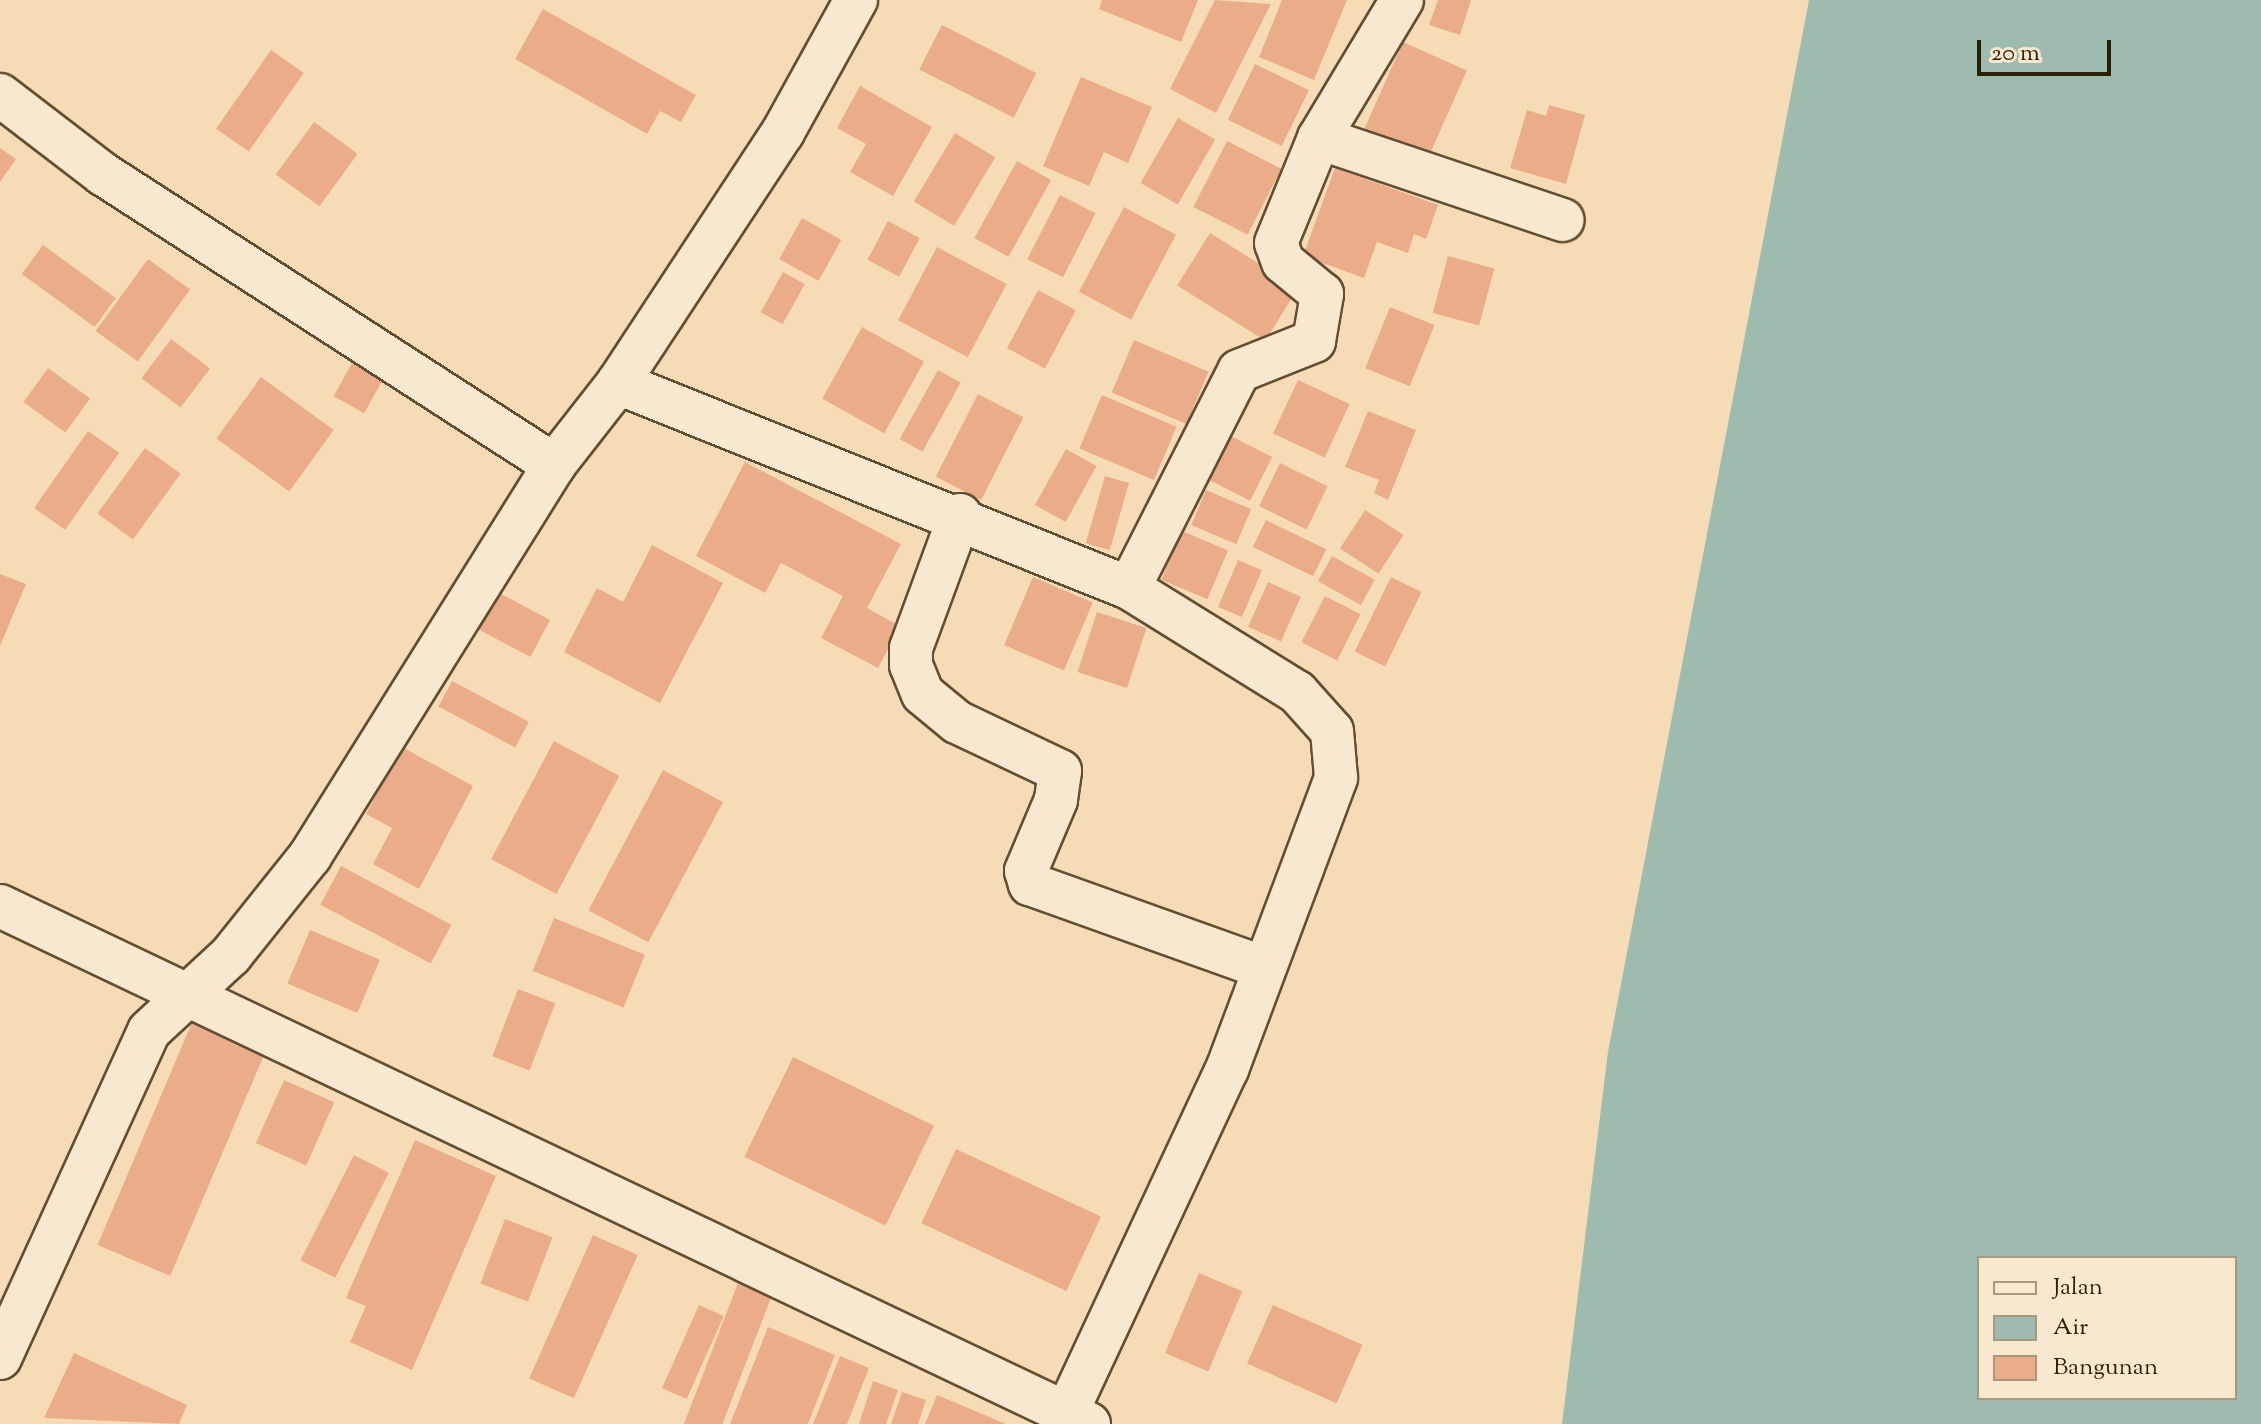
<!DOCTYPE html>
<style>
body{margin:0}
#map{position:relative;width:2261px;height:1424px;overflow:hidden;background:#f6dcb6;font-family:"Sorts Mill Goudy",serif}
div>[style]{position:absolute}
.water>*{inset:0;background:#9dbbaf}
.building>*{inset:0;background:#ebad89;transform-origin:0 0}
.roads{filter:drop-shadow(2px 0 #624e30) drop-shadow(-2px 0 #624e30) drop-shadow(0 2px #624e30) drop-shadow(0 -2px #624e30)}
.minor>*{height:42px;margin:-21px;padding:0 21px;transform-origin:21px;border-radius:21px;background:#f9e8d0}
span{translate:-50% -50%;white-space:nowrap;text-align:center;line-height:1.15;-webkit-text-stroke:6px #f9e8d0;paint-order:stroke}
.legend{position:absolute;left:1977px;top:1256px;width:260px;height:144px;box-sizing:border-box;background:#f9e8d0;border:2px solid #a9987e;margin:0;padding:10px 14px;list-style:none;font-size:24px;color:#311f04}
.legend li{display:flex;align-items:center;gap:16px;height:40px}
.legend b{width:40px;border:2px solid #a9987e}
.scale{position:absolute;left:1977px;top:40px;width:134px;height:36px;box-sizing:border-box;border:4px solid #311f04;border-top:0;padding-left:10px;font-size:24px;line-height:28px;white-space:nowrap;color:#311f04;-webkit-text-stroke:6px #f9e8d0;paint-order:stroke}
</style>
<div id="map">
<div class="water">
<i style="clip-path:polygon(evenodd,1809px 0,2261px 0,2261px 1424px,1562px 1424px,1608px 1052px,1809px 0,1979px 1258px,2235px 1258px,2235px 1398px,1979px 1398px,1979px 1258px)"></i>
</div>
<div class="building">
<i style="clip-path:polygon(1102px 0,1198px 0,1181px 42px,1099px 9px)"></i>
<i style="clip-path:polygon(1215px 0,1271px 4px,1216px 113px,1170px 89px)"></i>
<i style="clip-path:polygon(1282px 0,1347px 0,1314px 80px,1259px 57px)"></i>
<i style="clip-path:polygon(1438px 0,1471px 0,1460px 35px,1429px 25px)"></i>
<i style="clip-path:polygon(543px 9px,696px 95px,681px 122px,660px 111px,647px 134px,515px 59px)"></i>
<i style="left:942px;top:25px;width:106px;height:50px;rotate:27deg"></i>
<i style="left:1403px;top:42px;width:70px;height:99px;rotate:24deg"></i>
<i style="left:271px;top:50px;width:40px;height:96px;rotate:35deg"></i>
<i style="left:1255px;top:64px;width:60px;height:62px;rotate:26deg"></i>
<i style="clip-path:polygon(1081px 77px,1152px 107px,1128px 163px,1104px 152px,1089px 186px,1043px 166px)"></i>
<i style="clip-path:polygon(860px 86px,932px 127px,893px 196px,850px 172px,866px 144px,837px 128px)"></i>
<i style="clip-path:polygon(1549px 105px,1585px 115px,1566px 184px,1510px 168px,1527px 110px,1546px 116px)"></i>
<i style="left:1178px;top:118px;width:43px;height:75px;rotate:30deg"></i>
<i style="left:314px;top:122px;width:54px;height:65px;rotate:36deg"></i>
<i style="left:955px;top:133px;width:47px;height:80px;rotate:31deg"></i>
<i style="left:1227px;top:141px;width:61px;height:74px;rotate:27deg"></i>
<i style="clip-path:polygon(0 148px,16px 159px,0 182px)"></i>
<i style="left:1017px;top:161px;width:39px;height:88px;rotate:29deg"></i>
<i style="clip-path:polygon(1335px 168px,1438px 205px,1426px 239px,1414px 234px,1408px 253px,1377px 242px,1364px 278px,1303px 256px)"></i>
<i style="left:1060px;top:195px;width:40px;height:72px;rotate:27deg"></i>
<i style="left:1124px;top:207px;width:59px;height:96px;rotate:28deg"></i>
<i style="left:802px;top:218px;width:45px;height:47px;rotate:29deg"></i>
<i style="left:888px;top:221px;width:36px;height:44px;rotate:28deg"></i>
<i style="left:1210px;top:233px;width:104px;height:62px;rotate:32deg"></i>
<i style="left:43px;top:245px;width:90px;height:36px;rotate:36deg"></i>
<i style="left:937px;top:247px;width:79px;height:83px;rotate:28deg"></i>
<i style="left:1448px;top:256px;width:48px;height:59px;rotate:15deg"></i>
<i style="left:148px;top:259px;width:52px;height:89px;rotate:36deg"></i>
<i style="left:783px;top:272px;width:25px;height:46px;rotate:29deg"></i>
<i style="left:1038px;top:290px;width:43px;height:66px;rotate:28deg"></i>
<i style="left:1390px;top:307px;width:48px;height:66px;rotate:22deg"></i>
<i style="left:862px;top:327px;width:71px;height:82px;rotate:29deg"></i>
<i style="left:171px;top:339px;width:49px;height:49px;rotate:37deg"></i>
<i style="left:1134px;top:340px;width:81px;height:57px;rotate:23deg"></i>
<i style="left:352px;top:363px;width:35px;height:38px;rotate:29deg"></i>
<i style="left:48px;top:368px;width:52px;height:42px;rotate:36deg"></i>
<i style="left:938px;top:370px;width:26px;height:79px;rotate:29deg"></i>
<i style="left:261px;top:377px;width:90px;height:76px;rotate:36deg"></i>
<i style="left:1298px;top:380px;width:57px;height:59px;rotate:25deg"></i>
<i style="left:978px;top:394px;width:51px;height:93px;rotate:27deg"></i>
<i style="left:1102px;top:395px;width:81px;height:58px;rotate:23deg"></i>
<i style="clip-path:polygon(1368px 411px,1416px 430px,1388px 500px,1374px 493px,1379px 480px,1345px 467px)"></i>
<i style="left:88px;top:431px;width:38px;height:94px;rotate:35deg"></i>
<i style="left:1225px;top:433px;width:53px;height:49px;rotate:27deg"></i>
<i style="left:145px;top:448px;width:44px;height:81px;rotate:36deg"></i>
<i style="left:1066px;top:449px;width:35px;height:64px;rotate:29deg"></i>
<i style="clip-path:polygon(745px 462px,901px 544px,867px 608px,900px 626px,878px 668px,821px 638px,843px 596px,781px 563px,765px 593px,696px 556px)"></i>
<i style="left:1280px;top:463px;width:53px;height:48px;rotate:26deg"></i>
<i style="left:1105px;top:476px;width:25px;height:70px;rotate:16deg"></i>
<i style="left:1206px;top:490px;width:49px;height:38px;rotate:23deg"></i>
<i style="left:1365px;top:510px;width:46px;height:46px;rotate:33deg"></i>
<i style="left:1266px;top:520px;width:67px;height:30px;rotate:26deg"></i>
<i style="left:1182px;top:531px;width:50px;height:53px;rotate:23deg"></i>
<i style="clip-path:polygon(652px 545px,723px 583px,660px 703px,564px 652px,597px 588px,623px 602px)"></i>
<i style="left:1332px;top:556px;width:49px;height:29px;rotate:29deg"></i>
<i style="left:1238px;top:560px;width:26px;height:51px;rotate:23deg"></i>
<i style="clip-path:polygon(0 574px,26px 584px,0 646px)"></i>
<i style="left:1033px;top:577px;width:65px;height:74px;rotate:23deg"></i>
<i style="left:1391px;top:577px;width:34px;height:83px;rotate:26deg"></i>
<i style="left:1268px;top:582px;width:36px;height:49px;rotate:24deg"></i>
<i style="left:490px;top:588px;width:68px;height:42px;rotate:28deg"></i>
<i style="left:1325px;top:596px;width:40px;height:52px;rotate:27deg"></i>
<i style="left:1097px;top:612px;width:52px;height:63px;rotate:18deg"></i>
<i style="left:452px;top:681px;width:87px;height:29px;rotate:28deg"></i>
<i style="left:554px;top:741px;width:74px;height:134px;rotate:28deg"></i>
<i style="clip-path:polygon(402px 747px,473px 786px,419px 889px,373px 864px,392px 828px,366px 814px)"></i>
<i style="left:663px;top:770px;width:68px;height:159px;rotate:28deg"></i>
<i style="left:341px;top:866px;width:125px;height:44px;rotate:28deg"></i>
<i style="left:554px;top:918px;width:98px;height:57px;rotate:22deg"></i>
<i style="left:310px;top:930px;width:76px;height:58px;rotate:23deg"></i>
<i style="left:518px;top:989px;width:40px;height:72px;rotate:21deg"></i>
<i style="left:196px;top:1013px;width:79px;height:252px;rotate:23deg"></i>
<i style="left:793px;top:1057px;width:157px;height:111px;rotate:26deg"></i>
<i style="left:284px;top:1080px;width:55px;height:69px;rotate:24deg"></i>
<i style="clip-path:polygon(415px 1140px,496px 1176px,412px 1370px,350px 1342px,366px 1306px,346px 1298px)"></i>
<i style="left:956px;top:1149px;width:160px;height:82px;rotate:25deg"></i>
<i style="left:354px;top:1155px;width:39px;height:118px;rotate:27deg"></i>
<i style="left:505px;top:1219px;width:51px;height:69px;rotate:21deg"></i>
<i style="left:593px;top:1235px;width:49px;height:157px;rotate:24deg"></i>
<i style="left:1199px;top:1273px;width:47px;height:87px;rotate:23deg"></i>
<i style="left:738px;top:1283px;width:36px;height:151px;rotate:21deg"></i>
<i style="left:699px;top:1305px;width:27px;height:91px;rotate:24deg"></i>
<i style="left:1273px;top:1305px;width:98px;height:64px;rotate:24deg"></i>
<i style="clip-path:polygon(768px 1327px,835px 1355px,808px 1424px,730px 1424px)"></i>
<i style="clip-path:polygon(74px 1353px,187px 1405px,179px 1424px,44px 1418px)"></i>
<i style="clip-path:polygon(840px 1356px,869px 1368px,847px 1424px,813px 1424px)"></i>
<i style="clip-path:polygon(873px 1381px,898px 1390px,886px 1424px,859px 1424px)"></i>
<i style="clip-path:polygon(902px 1392px,926px 1400px,918px 1424px,891px 1424px)"></i>
<i style="clip-path:polygon(937px 1395px,1006px 1424px,925px 1424px)"></i>
</div>
<div class="roads">
<div class="minor">
<i style="left:0;top:95px;width:130px;rotate:37.5deg"></i>
<i style="left:103px;top:174px;width:537px;rotate:32.83deg"></i>
<i style="left:1319px;top:138px;width:257px;rotate:18.6deg"></i>
<i style="left:618px;top:383px;width:551px;rotate:21.86deg"></i>
<i style="left:1129px;top:588px;width:198px;rotate:31.8deg"></i>
<i style="left:1297px;top:692px;width:52px;rotate:48.1deg"></i>
<i style="left:1332px;top:731px;width:47px;rotate:85.1deg"></i>
<i style="left:1336px;top:778px;width:311px;rotate:110.5deg"></i>
<i style="left:1227px;top:1069px;width:384px;rotate:115deg"></i>
<i style="left:960px;top:515px;width:142px;rotate:110.2deg"></i>
<i style="left:911px;top:648px;width:17px;rotate:90deg"></i>
<i style="left:911px;top:665px;width:31px;rotate:68deg"></i>
<i style="left:923px;top:694px;width:44px;rotate:39.5deg"></i>
<i style="left:957px;top:722px;width:114px;rotate:25.4deg"></i>
<i style="left:1060px;top:771px;width:29px;rotate:98deg"></i>
<i style="left:1056px;top:800px;width:77px;rotate:112.9deg"></i>
<i style="left:1026px;top:871px;width:14px;rotate:73deg"></i>
<i style="left:1030px;top:884px;width:249px;rotate:19.7deg"></i>
<i style="left:1129px;top:588px;width:243px;rotate:-63.1deg"></i>
<i style="left:1239px;top:371px;width:81px;rotate:-21.8deg"></i>
<i style="left:1314px;top:341px;width:48px;rotate:-80.3deg"></i>
<i style="left:1322px;top:294px;width:50px;rotate:-140.6deg"></i>
<i style="left:1283px;top:262px;width:20px;rotate:-110deg"></i>
<i style="left:1276px;top:243px;width:113px;rotate:-67.7deg"></i>
<i style="left:1319px;top:138px;width:161px;rotate:-59deg"></i>
<i style="left:0;top:906px;width:1206px;rotate:25.44deg"></i>
<i style="left:0;top:1358px;width:359px;rotate:-65.5deg"></i>
<i style="left:149px;top:1031px;width:112px;rotate:-42.8deg"></i>
<i style="left:231px;top:955px;width:127px;rotate:-51.4deg"></i>
<i style="left:310px;top:856px;width:461px;rotate:-58deg"></i>
<i style="left:554px;top:465px;width:104px;rotate:-52deg"></i>
<i style="left:618px;top:383px;width:300px;rotate:-56.7deg"></i>
<i style="left:783px;top:132px;width:151px;rotate:-61.1deg"></i>
</div>
</div>
<ul class="legend">
<li><b style="height:10px;background:#f9e8d0"></b>Jalan</li>
<li><b style="height:22px;background:#9dbbaf"></b>Air</li>
<li><b style="height:22px;background:#ebad89"></b>Bangunan</li>
</ul>
<div class="scale">20 m</div>
</div>
